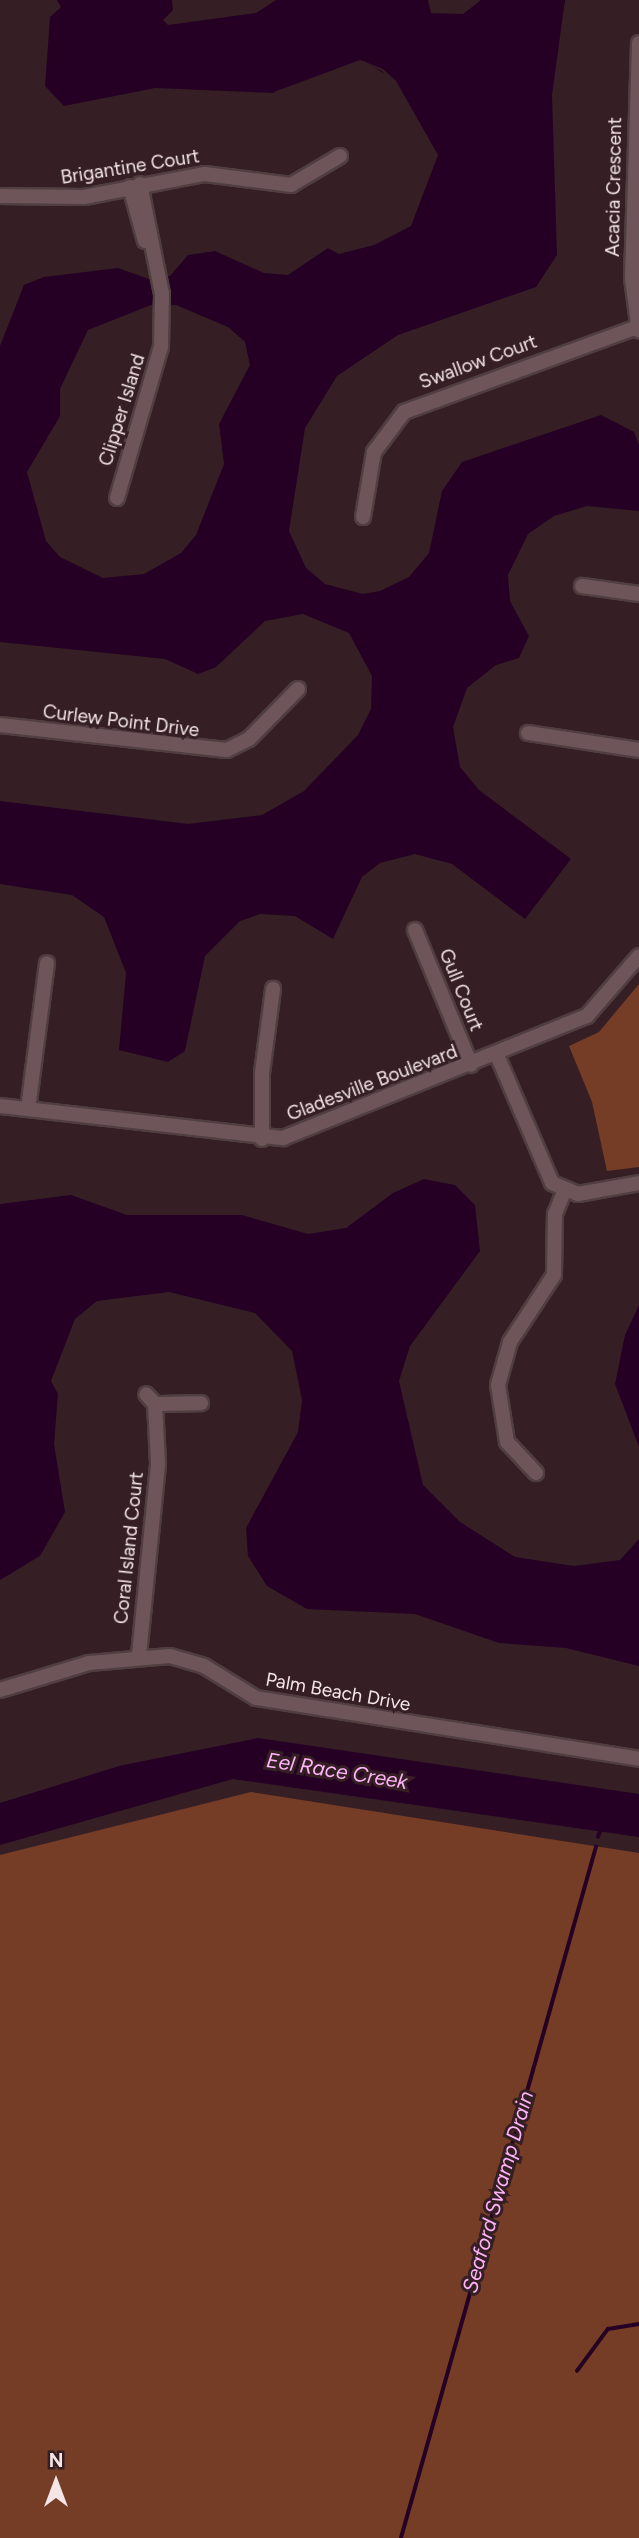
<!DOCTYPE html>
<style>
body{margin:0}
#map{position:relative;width:639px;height:2538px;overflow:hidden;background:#351f24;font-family:Figtree,sans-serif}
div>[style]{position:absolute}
.green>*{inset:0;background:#753c26}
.water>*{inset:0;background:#250024}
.pier>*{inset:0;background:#351f24}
.stream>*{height:3.5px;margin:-1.75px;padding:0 1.75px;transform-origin:1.75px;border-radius:1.75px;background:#250024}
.roads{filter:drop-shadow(2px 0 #503e41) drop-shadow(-2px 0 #503e41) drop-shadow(0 2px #503e41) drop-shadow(0 -2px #503e41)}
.minor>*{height:14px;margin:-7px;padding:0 7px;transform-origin:7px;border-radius:7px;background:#6e555a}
span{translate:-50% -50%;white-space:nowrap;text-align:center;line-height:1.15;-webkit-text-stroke:6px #351f24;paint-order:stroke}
.street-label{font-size:19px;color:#f4e5e7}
.water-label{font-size:21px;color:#feb4f8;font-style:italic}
.north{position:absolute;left:21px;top:2447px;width:70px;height:70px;-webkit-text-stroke:5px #351f24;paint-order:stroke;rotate:0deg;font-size:19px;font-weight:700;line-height:28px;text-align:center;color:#f4e5e7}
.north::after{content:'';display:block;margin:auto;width:24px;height:32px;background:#f4e5e7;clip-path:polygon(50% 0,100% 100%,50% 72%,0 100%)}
</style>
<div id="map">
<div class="green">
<i style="clip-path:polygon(639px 984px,639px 1167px,607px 1171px,592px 1102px,569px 1046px,599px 1032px)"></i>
<i style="clip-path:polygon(251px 1792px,639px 1853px,639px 2538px,0 2538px,0 1855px)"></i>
</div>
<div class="water">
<i style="clip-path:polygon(evenodd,57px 0,172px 0,173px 10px,163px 20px,168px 25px,256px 13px,276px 0,428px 0,431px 13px,463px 14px,481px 0,565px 0,552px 95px,557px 255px,536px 287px,398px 335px,337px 376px,305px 428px,289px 531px,306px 568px,325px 584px,363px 594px,380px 591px,409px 577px,429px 553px,442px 491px,462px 462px,601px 415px,634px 432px,639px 445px,639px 511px,587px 506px,554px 516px,528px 534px,508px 575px,510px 601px,529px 636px,519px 658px,496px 665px,467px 688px,453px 727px,460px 767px,479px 790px,571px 859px,525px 919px,452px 864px,415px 854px,380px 863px,362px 877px,333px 939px,295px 916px,260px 914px,240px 921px,205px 956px,185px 1051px,168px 1062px,119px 1050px,126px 973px,104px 917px,72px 895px,0 884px,0 801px,188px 824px,262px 815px,304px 791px,358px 735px,371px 709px,372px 676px,349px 633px,303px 614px,265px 621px,216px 667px,198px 674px,165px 659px,0 642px,0 346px,24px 285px,44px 277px,118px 268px,149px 279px,170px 276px,188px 255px,215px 251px,264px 273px,288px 275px,328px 248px,339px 254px,374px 245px,411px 226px,438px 155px,396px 81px,364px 61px,275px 93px,155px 88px,64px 106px,45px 86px,50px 17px,61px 7px,57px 0,151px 305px,176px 305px,228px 327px,245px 342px,250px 365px,219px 424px,224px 464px,196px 535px,181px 553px,144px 574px,103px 578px,60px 557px,46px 541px,27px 472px,60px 416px,60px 389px,88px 330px,151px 305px)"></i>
<i style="clip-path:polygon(424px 1179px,455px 1185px,475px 1205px,480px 1251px,410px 1346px,399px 1381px,423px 1485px,460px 1522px,515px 1557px,574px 1566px,620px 1560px,639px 1539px,639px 1666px,566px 1648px,499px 1643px,415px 1614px,307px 1609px,267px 1586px,248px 1556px,246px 1528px,298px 1432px,302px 1400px,292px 1351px,255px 1313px,169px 1292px,97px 1301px,75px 1319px,51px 1381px,58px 1394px,54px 1444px,65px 1512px,40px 1556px,0 1580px,0 1204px,71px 1195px,127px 1215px,242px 1215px,308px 1234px,346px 1228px,393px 1193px)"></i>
<i style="clip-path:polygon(639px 1305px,639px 1447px,615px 1384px,625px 1335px)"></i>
<i style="clip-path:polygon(258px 1738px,639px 1794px,639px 1837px,233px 1779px,0 1845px,0 1803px,119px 1766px)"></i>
</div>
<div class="pier">
<i style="clip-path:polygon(360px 60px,383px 69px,396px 81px,401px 98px,382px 71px,366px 63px,282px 94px,277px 95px,274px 92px)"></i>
</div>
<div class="stream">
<i style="left:598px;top:1837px;width:9px;rotate:-69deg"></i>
<i style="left:577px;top:2371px;width:52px;rotate:-53.6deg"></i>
<i style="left:608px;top:2329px;width:31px;rotate:-9deg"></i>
<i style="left:401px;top:2538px;width:718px;rotate:-74.24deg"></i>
</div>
<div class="roads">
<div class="minor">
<i style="left:639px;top:43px;width:235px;rotate:91.7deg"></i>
<i style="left:632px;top:278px;width:53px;rotate:82.5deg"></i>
<i style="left:130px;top:187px;width:56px;rotate:74.5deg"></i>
<i style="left:0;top:196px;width:84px;rotate:0.7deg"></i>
<i style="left:84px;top:197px;width:123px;rotate:-10.8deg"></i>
<i style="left:205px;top:174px;width:87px;rotate:7.3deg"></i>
<i style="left:291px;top:185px;width:57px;rotate:-30.6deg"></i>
<i style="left:117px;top:498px;width:157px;rotate:-73.8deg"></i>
<i style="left:161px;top:347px;width:53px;rotate:-88.9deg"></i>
<i style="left:162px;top:294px;width:112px;rotate:-101.3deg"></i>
<i style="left:363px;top:517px;width:66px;rotate:-80.4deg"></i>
<i style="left:374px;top:452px;width:50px;rotate:-53.1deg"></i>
<i style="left:404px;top:412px;width:248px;rotate:-20deg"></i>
<i style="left:582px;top:586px;width:58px;rotate:8deg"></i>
<i style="left:0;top:725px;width:228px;rotate:6.3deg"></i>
<i style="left:227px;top:750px;width:25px;rotate:-27deg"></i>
<i style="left:249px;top:739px;width:70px;rotate:-45.6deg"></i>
<i style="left:528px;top:733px;width:112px;rotate:8.7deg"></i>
<i style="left:415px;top:930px;width:146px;rotate:67.5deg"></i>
<i style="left:497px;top:1055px;width:139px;rotate:66.7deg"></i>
<i style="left:552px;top:1183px;width:28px;rotate:23deg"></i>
<i style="left:578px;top:1194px;width:62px;rotate:-10.2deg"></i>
<i style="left:0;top:1106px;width:285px;rotate:6.5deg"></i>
<i style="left:283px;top:1138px;width:328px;rotate:-21.9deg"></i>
<i style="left:587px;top:1016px;width:79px;rotate:-49.1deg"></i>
<i style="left:28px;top:1109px;width:147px;rotate:-82.6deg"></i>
<i style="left:262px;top:1139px;width:66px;rotate:-90deg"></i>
<i style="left:262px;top:1073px;width:85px;rotate:-82.5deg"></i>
<i style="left:155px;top:1404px;width:46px;rotate:-1.2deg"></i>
<i style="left:536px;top:1473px;width:42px;rotate:-133.1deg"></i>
<i style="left:507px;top:1442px;width:58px;rotate:-99deg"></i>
<i style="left:498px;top:1385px;width:45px;rotate:-74.4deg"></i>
<i style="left:510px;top:1342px;width:80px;rotate:-56.7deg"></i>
<i style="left:554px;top:1275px;width:61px;rotate:-89.1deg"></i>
<i style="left:555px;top:1214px;width:24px;rotate:-68deg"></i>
<i style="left:139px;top:1655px;width:193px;rotate:-84.3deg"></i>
<i style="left:158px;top:1463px;width:59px;rotate:-92.9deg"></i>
<i style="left:155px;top:1404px;width:13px;rotate:-132deg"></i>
<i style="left:0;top:1690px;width:93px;rotate:-16.9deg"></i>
<i style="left:89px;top:1663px;width:81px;rotate:-4.9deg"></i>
<i style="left:170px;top:1656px;width:35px;rotate:16deg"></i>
<i style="left:204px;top:1666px;width:61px;rotate:31.6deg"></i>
<i style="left:256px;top:1698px;width:388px;rotate:9deg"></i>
</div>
</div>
<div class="street-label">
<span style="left:130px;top:167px;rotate:-9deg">Brigantine Court</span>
<span style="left:614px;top:187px;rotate:-89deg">Acacia Crescent</span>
<span style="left:478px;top:362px;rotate:-20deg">Swallow Court</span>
<span style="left:122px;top:410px;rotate:-73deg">Clipper Island</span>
<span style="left:121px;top:721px;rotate:7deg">Curlew Point Drive</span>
<span style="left:461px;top:990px;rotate:68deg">Gull Court</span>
<span style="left:372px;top:1083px;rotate:-21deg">Gladesville Boulevard</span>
<span style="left:129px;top:1548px;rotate:-84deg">Coral Island Court</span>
<span style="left:338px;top:1692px;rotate:10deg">Palm Beach Drive</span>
</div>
<div class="water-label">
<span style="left:337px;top:1771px;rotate:9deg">Eel Race Creek</span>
<span style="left:498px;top:2192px;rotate:-74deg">Seaford Swamp Drain</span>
</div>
<div class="north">N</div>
</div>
